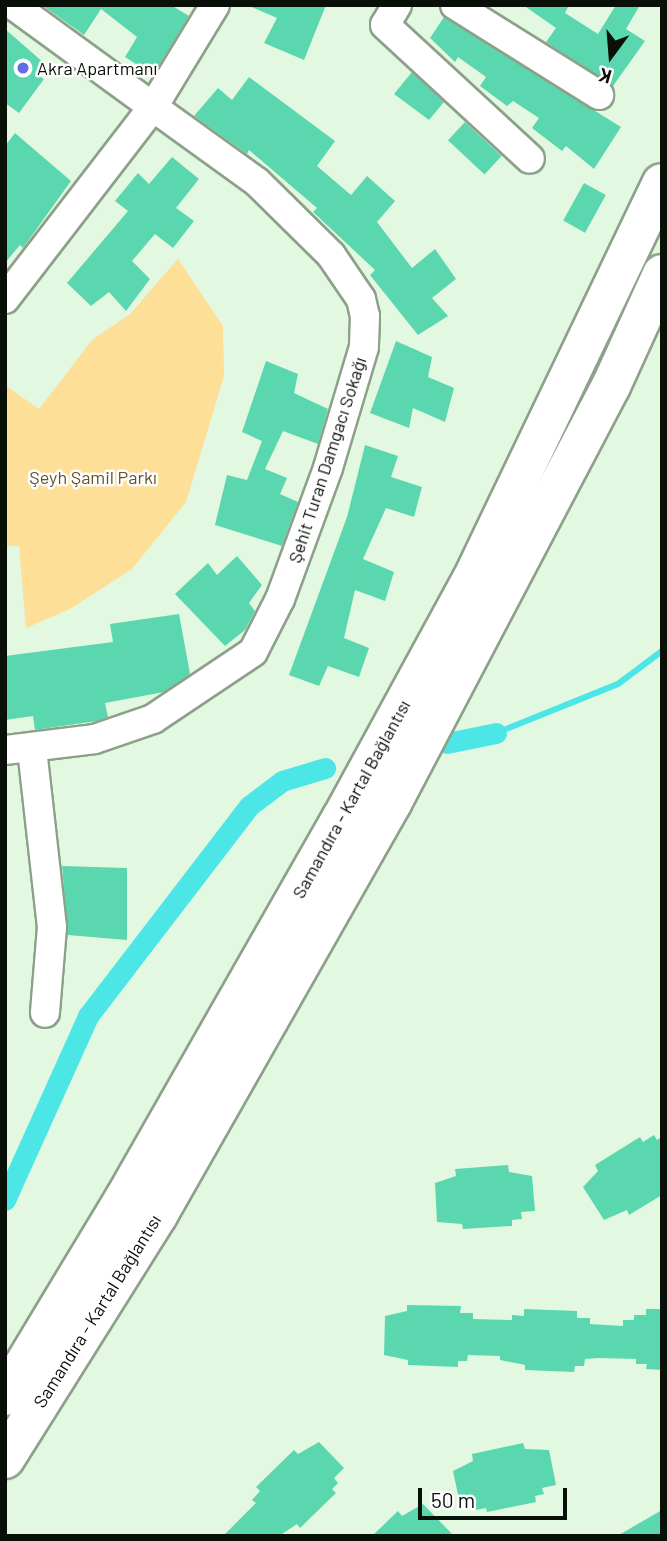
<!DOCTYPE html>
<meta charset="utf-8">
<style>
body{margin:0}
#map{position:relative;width:667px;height:1541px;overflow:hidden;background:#e3f8e0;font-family:Barlow,sans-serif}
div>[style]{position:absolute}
.green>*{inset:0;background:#fddf97}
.stream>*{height:6px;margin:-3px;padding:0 3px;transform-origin:3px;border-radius:3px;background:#4de6e7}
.canal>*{height:21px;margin:-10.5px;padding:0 10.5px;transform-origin:10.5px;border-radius:10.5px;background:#4de6e7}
.building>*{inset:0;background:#5bd7af;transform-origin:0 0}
.roads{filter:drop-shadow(2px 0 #8da18a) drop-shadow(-2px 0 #8da18a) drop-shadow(0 2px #8da18a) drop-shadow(0 -2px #8da18a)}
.minor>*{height:28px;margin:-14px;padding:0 14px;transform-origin:14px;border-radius:14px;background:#fff}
.highway>*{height:38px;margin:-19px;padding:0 19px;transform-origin:19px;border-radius:19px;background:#fff}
.dots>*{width:19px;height:19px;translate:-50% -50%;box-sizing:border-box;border:4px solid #fff;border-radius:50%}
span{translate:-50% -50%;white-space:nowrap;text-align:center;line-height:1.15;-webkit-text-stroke:5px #fff;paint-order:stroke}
.poi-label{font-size:18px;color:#091008}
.left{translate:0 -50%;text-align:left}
.street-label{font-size:18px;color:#091008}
.park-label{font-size:18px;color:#63532a}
.frame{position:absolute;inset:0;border:7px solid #091008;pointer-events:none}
.north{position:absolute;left:576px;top:21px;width:70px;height:70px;-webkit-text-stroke:5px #fff;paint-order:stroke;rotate:196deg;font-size:19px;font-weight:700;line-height:28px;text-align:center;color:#091008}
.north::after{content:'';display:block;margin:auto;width:24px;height:32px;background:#091008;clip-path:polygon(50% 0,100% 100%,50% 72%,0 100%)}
.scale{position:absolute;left:418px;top:1488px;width:149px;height:32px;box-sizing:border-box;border:4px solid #091008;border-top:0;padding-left:9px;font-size:21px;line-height:24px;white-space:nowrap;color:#091008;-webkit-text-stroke:5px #fff;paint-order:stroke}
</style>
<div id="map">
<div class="green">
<i style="clip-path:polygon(178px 259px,223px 326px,224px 376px,186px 502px,132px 569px,70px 609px,26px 628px,19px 546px,5px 546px,5px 385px,39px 409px,92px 340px,130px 314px)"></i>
</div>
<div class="stream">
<i style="left:496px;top:733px;width:131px;rotate:-21.9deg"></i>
<i style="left:618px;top:684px;width:55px;rotate:-36.9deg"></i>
</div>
<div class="canal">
<i style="left:447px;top:743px;width:50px;rotate:-11.5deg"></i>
<i style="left:5px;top:1200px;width:202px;rotate:-65.7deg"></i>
<i style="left:88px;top:1016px;width:265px;rotate:-52.5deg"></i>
<i style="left:249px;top:806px;width:41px;rotate:-37.1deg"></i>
<i style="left:282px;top:781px;width:45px;rotate:-16.8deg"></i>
</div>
<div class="building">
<i style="clip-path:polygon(42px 5px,171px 5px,189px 16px,153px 75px,125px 57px,137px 37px,101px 9px,84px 35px)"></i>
<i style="clip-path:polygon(247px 5px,326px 5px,304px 60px,264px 43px,277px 18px)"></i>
<i style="clip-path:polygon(523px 5px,569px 5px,565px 13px,598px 34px,616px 5px,640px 5px,626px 29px,645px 41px,613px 86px,546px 42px,556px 28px)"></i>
<i style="clip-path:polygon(444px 17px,621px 127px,594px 169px,566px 146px,562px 151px,532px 128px,539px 118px,513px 101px,507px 106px,480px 86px,486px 77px,458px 57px,455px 62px,430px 38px)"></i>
<i style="clip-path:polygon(5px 29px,44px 63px,36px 74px,44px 79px,19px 113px,5px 103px)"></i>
<i style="clip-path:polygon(412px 72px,444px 102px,429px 120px,394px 94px)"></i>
<i style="clip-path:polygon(249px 77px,335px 141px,317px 166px,351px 195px,367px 176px,395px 201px,377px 222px,412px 268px,435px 249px,456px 279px,432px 298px,448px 316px,418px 335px,370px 275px,375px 270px,313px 212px,317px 208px,249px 150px,247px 154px,194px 116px,218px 88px,232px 100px)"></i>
<i style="left:465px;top:122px;width:50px;height:25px;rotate:43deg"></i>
<i style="clip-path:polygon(15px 133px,71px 181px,23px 248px,20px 245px,5px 263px,5px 146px)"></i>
<i style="clip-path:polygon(172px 157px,199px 179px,176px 208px,194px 221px,173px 248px,155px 234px,132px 261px,150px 279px,126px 311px,109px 292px,91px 306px,67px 283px,128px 211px,115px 201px,138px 173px,149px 184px)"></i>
<i style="left:584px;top:183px;width:25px;height:43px;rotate:29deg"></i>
<i style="clip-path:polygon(396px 341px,432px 357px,428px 377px,454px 388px,445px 422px,413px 408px,409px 428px,370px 413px)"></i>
<i style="clip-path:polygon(266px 361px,298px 374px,294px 393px,328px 409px,318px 444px,283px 431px,265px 469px,287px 478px,280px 494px,298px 502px,282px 546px,215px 525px,227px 475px,247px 480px,262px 441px,242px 432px)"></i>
<i style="clip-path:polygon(365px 445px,398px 456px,391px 477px,422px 487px,414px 517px,386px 508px,363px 559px,394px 572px,385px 601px,355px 590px,344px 638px,369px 648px,359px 677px,328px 666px,319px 686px,289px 675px,347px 517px)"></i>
<i style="clip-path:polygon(237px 556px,262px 585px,249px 603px,255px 611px,245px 630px,225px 646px,175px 594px,208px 563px,217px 575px)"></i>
<i style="clip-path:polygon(179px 614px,190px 674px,164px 692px,105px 703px,108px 717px,97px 721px,35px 730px,33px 716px,5px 720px,5px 656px,113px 642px,110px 624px)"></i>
<i style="clip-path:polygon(62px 866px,127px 868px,127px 940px,68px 935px)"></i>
<i style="clip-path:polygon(654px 1135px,657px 1140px,662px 1137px,662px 1195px,629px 1215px,627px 1210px,604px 1220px,583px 1187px,598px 1171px,595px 1165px,640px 1137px,643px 1142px)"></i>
<i style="clip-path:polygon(508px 1165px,509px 1172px,532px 1176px,535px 1211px,521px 1212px,522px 1219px,512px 1220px,512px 1226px,463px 1229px,462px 1224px,437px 1222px,435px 1183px,456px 1176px,455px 1169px)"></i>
<i style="clip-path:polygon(407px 1305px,461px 1306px,460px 1313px,473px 1313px,473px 1319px,512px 1320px,512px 1315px,524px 1316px,524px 1309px,577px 1311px,577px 1318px,590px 1318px,590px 1324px,623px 1326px,623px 1320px,634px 1320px,634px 1315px,646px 1315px,646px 1309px,662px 1309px,662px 1370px,646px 1369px,647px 1364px,636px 1364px,636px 1359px,599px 1358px,585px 1359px,584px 1366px,575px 1366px,574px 1372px,525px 1370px,525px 1365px,500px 1360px,500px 1356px,468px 1355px,467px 1361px,458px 1361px,458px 1367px,408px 1365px,408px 1360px,384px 1355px,385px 1316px,407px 1311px)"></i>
<i style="clip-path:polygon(319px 1442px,344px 1468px,334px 1478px,338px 1483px,332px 1489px,336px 1493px,300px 1528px,297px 1524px,279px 1536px,223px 1536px,256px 1503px,252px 1500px,260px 1491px,256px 1487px,294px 1450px,298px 1454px)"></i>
<i style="clip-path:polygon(523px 1443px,525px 1449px,549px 1450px,556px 1485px,542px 1488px,544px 1494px,535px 1496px,536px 1502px,487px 1512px,486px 1508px,476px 1510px,475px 1506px,461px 1509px,453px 1471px,473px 1461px,472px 1454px)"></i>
<i style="clip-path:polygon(423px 1504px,454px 1536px,372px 1536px,398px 1511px,402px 1516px)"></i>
<i style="clip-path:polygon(662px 1510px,662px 1536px,617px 1536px)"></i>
</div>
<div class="roads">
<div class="minor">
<i style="left:13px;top:5px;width:173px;rotate:36.1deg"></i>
<i style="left:153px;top:107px;width:119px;rotate:-58.7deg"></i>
<i style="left:397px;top:5px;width:23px;rotate:121deg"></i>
<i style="left:385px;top:25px;width:197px;rotate:42.7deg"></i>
<i style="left:455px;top:5px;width:170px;rotate:32deg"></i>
<i style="left:5px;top:299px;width:242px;rotate:-52.4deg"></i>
<i style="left:153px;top:107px;width:128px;rotate:35.8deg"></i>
<i style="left:257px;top:182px;width:104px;rotate:44.6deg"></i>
<i style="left:331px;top:255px;width:53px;rotate:55.7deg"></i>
<i style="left:361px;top:299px;width:17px;rotate:77deg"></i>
<i style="left:365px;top:316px;width:31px;rotate:92deg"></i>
<i style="left:364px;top:347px;width:126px;rotate:106.6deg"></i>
<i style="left:328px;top:468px;width:140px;rotate:110.1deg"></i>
<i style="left:280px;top:599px;width:59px;rotate:117deg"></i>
<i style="left:253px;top:652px;width:120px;rotate:146.2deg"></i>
<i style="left:153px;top:719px;width:61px;rotate:161deg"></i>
<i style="left:95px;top:739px;width:91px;rotate:173deg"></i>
<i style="left:32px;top:749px;width:179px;rotate:83.6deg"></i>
<i style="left:52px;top:927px;width:86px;rotate:94.7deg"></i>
</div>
<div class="highway">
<i style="left:5px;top:1396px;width:230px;rotate:-58.9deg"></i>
<i style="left:124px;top:1199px;width:438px;rotate:-60.3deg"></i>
<i style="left:341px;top:819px;width:271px;rotate:-61.4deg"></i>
<i style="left:471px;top:581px;width:441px;rotate:-64.4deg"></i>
<i style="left:5px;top:1459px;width:288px;rotate:-57.9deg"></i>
<i style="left:158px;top:1215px;width:474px;rotate:-60.4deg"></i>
<i style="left:392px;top:803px;width:471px;rotate:-62.3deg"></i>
<i style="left:611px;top:386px;width:123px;rotate:-65.5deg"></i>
</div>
</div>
<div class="dots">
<i style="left:23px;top:68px;background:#646be4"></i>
</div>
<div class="poi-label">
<span class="left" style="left:37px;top:68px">Akra Apartmanı</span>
</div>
<div class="street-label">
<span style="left:327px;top:460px;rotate:-72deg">Şehit Turan Damgacı Sokağı</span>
<span style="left:351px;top:799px;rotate:-61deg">Samandıra - Kartal Bağlantısı</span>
<span style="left:97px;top:1311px;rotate:-58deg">Samandıra - Kartal Bağlantısı</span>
</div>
<div class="park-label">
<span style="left:93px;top:477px">Şeyh Şamil Parkı</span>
</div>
<div class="frame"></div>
<div class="north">K</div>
<div class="scale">50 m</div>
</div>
